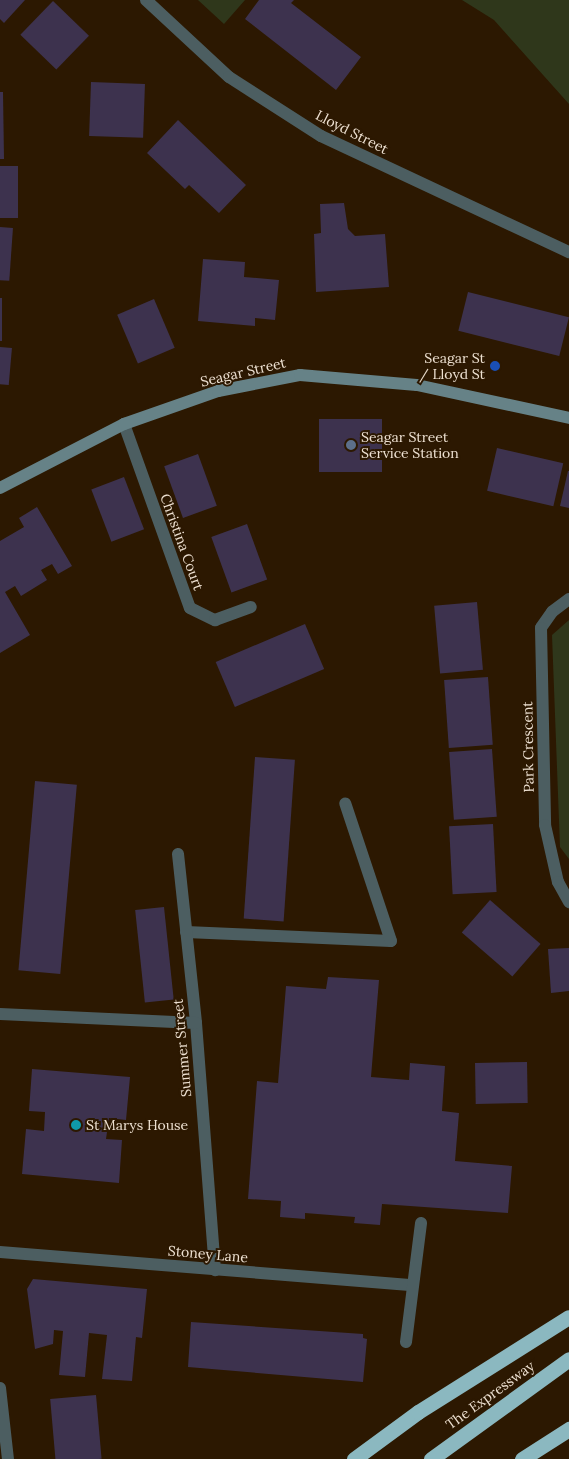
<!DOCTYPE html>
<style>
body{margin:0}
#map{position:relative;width:569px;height:1459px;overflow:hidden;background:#2c1801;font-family:Lora,serif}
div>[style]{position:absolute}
.green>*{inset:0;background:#2f371b}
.building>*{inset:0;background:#3d324e;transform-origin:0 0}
.lane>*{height:12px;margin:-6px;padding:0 6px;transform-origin:6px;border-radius:6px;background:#4c5e61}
.street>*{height:12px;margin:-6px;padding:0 6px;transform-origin:6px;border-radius:6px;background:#4c5e61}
.secondary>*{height:12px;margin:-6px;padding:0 6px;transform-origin:6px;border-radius:6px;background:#668287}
.highway>*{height:15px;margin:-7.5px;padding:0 7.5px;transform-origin:7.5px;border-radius:7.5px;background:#8bb8c0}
.dots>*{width:14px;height:14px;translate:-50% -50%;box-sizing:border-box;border:2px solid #2c1801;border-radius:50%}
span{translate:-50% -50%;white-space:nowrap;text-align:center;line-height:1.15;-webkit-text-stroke:4px #2c1801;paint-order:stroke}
.street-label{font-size:14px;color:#eee1d2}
.poi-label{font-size:14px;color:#eee1d2}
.right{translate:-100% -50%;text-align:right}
.left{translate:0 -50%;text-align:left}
</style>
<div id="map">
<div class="green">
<i style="clip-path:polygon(198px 0,245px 0,224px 24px)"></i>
<i style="clip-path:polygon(462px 0,569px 0,569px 104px,494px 20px)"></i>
<i style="clip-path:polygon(569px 620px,569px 859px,560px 847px,552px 635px)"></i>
</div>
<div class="building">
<i style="clip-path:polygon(0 0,25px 0,4px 23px,0 19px)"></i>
<i style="clip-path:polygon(259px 0,294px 0,291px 3px,361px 57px,336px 90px,245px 19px)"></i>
<i style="left:53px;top:1px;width:50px;height:47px;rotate:44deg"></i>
<i style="left:91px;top:82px;width:54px;height:54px;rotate:2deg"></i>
<i style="clip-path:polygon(0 92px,3px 92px,4px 159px,0 159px)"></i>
<i style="clip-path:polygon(178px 120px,246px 185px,219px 213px,189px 185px,185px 189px,147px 153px)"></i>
<i style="left:0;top:166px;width:18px;height:52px"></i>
<i style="clip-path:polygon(344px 203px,348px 229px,355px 236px,385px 234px,389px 287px,316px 292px,314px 234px,321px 233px,320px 204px)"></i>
<i style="left:0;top:227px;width:13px;height:53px;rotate:4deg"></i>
<i style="clip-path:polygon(203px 259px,245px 262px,244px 277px,279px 280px,275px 320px,255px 318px,255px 326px,198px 321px)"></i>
<i style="left:468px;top:292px;width:104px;height:40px;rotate:14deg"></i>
<i style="left:0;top:298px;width:2px;height:43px"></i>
<i style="left:154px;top:299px;width:53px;height:40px;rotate:67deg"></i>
<i style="left:0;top:347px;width:12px;height:37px;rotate:5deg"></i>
<i style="left:319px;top:419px;width:63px;height:53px"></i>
<i style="left:497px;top:448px;width:68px;height:44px;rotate:13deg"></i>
<i style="left:198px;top:454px;width:55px;height:36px;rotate:70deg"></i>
<i style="clip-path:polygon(568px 471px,569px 471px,569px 508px,560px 506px)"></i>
<i style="left:124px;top:477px;width:56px;height:35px;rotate:69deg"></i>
<i style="clip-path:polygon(37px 507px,72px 566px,58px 574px,52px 564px,41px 570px,47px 580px,21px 596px,15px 586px,5px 592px,30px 635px,0 653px,0 541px,24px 527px,19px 518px)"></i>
<i style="left:247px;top:524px;width:59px;height:38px;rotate:70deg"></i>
<i style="left:477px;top:602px;width:68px;height:43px;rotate:85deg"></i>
<i style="left:305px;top:624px;width:49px;height:97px;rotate:67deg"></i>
<i style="left:488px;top:677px;width:68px;height:44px;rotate:86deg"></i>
<i style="left:492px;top:749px;width:68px;height:43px;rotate:86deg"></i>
<i style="left:255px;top:757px;width:40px;height:162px;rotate:4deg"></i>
<i style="left:35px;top:781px;width:42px;height:190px;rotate:5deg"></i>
<i style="left:493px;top:824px;width:68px;height:44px;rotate:87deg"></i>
<i style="left:490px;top:900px;width:67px;height:43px;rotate:41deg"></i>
<i style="left:164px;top:907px;width:93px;height:29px;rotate:84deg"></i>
<i style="clip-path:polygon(569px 948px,569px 991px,551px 993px,548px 949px)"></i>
<i style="clip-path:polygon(328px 977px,379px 980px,371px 1077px,409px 1080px,410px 1063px,445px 1066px,442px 1111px,459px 1113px,455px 1161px,512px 1166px,508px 1213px,382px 1204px,380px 1225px,354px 1223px,355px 1217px,305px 1213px,305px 1219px,280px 1217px,281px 1201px,248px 1199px,257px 1081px,278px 1083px,286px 986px,326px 989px)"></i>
<i style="left:527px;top:1062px;width:41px;height:52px;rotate:89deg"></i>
<i style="clip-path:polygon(32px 1069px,130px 1077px,126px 1120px,109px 1118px,106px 1139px,122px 1140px,119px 1183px,22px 1174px,26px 1129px,44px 1131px,45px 1112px,29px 1111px)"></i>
<i style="clip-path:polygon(33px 1279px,147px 1289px,142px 1338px,136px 1337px,132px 1381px,102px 1379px,107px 1335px,89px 1333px,85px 1377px,59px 1375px,63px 1331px,54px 1330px,53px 1344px,35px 1349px,27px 1289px)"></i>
<i style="clip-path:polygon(191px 1322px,363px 1334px,363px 1338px,367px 1339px,363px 1382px,188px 1367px)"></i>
<i style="left:96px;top:1395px;width:64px;height:46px;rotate:85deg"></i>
</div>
<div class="lane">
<i style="left:186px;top:932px;width:205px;rotate:2.5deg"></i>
<i style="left:391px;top:941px;width:145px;rotate:-108.4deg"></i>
</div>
<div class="street">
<i style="left:146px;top:0;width:113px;rotate:42.9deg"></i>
<i style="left:229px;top:77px;width:109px;rotate:32.7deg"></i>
<i style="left:321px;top:136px;width:274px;rotate:25.1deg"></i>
<i style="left:124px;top:424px;width:195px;rotate:70.3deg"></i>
<i style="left:190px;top:608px;width:28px;rotate:26deg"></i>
<i style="left:215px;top:620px;width:38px;rotate:-20deg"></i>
<i style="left:569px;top:599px;width:21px;rotate:143deg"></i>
<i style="left:552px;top:612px;width:19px;rotate:125deg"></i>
<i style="left:541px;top:628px;width:197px;rotate:88.8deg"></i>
<i style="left:545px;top:825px;width:58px;rotate:77.2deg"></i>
<i style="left:558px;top:882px;width:23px;rotate:61deg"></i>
<i style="left:178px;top:854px;width:170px;rotate:83.9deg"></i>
<i style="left:196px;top:1023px;width:248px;rotate:85.6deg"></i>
<i style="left:0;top:1014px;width:196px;rotate:2.6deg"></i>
<i style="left:0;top:1252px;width:414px;rotate:4.6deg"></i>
<i style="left:406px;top:1342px;width:120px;rotate:-82.8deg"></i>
<i style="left:0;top:1388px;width:71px;rotate:83.6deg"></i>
</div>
<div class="secondary">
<i style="left:0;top:488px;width:140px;rotate:-27.3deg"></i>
<i style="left:124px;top:424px;width:100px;rotate:-19.3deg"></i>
<i style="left:218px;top:391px;width:84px;rotate:-11deg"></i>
<i style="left:300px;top:375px;width:117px;rotate:4.9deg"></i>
<i style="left:417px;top:385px;width:156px;rotate:12.2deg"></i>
</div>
<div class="highway">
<i style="left:354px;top:1459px;width:79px;rotate:-36.3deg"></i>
<i style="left:418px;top:1412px;width:178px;rotate:-32.2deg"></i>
<i style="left:431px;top:1459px;width:170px;rotate:-35.9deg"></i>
<i style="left:522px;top:1459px;width:56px;rotate:-32.6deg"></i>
</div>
<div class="dots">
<i style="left:495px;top:366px;background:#1a4fb4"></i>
<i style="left:351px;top:445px;background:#5c6f8a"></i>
<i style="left:76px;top:1125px;background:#0f9aa8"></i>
</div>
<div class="street-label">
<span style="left:352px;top:132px;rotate:27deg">Lloyd Street</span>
<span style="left:243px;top:372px;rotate:-13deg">Seagar Street</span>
<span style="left:182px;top:542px;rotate:70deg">Christina Court</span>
<span style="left:528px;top:747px;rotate:-91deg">Park Crescent</span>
<span style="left:182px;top:1048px;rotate:-95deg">Summer Street</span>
<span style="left:208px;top:1254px;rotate:5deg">Stoney Lane</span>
<span style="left:490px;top:1395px;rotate:-36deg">The Expressway</span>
</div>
<div class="poi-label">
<span class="right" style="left:485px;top:366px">Seagar St<br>/ Lloyd St</span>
<span class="left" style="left:361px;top:445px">Seagar Street<br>Service Station</span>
<span class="left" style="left:86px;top:1125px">St Marys House</span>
</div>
</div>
